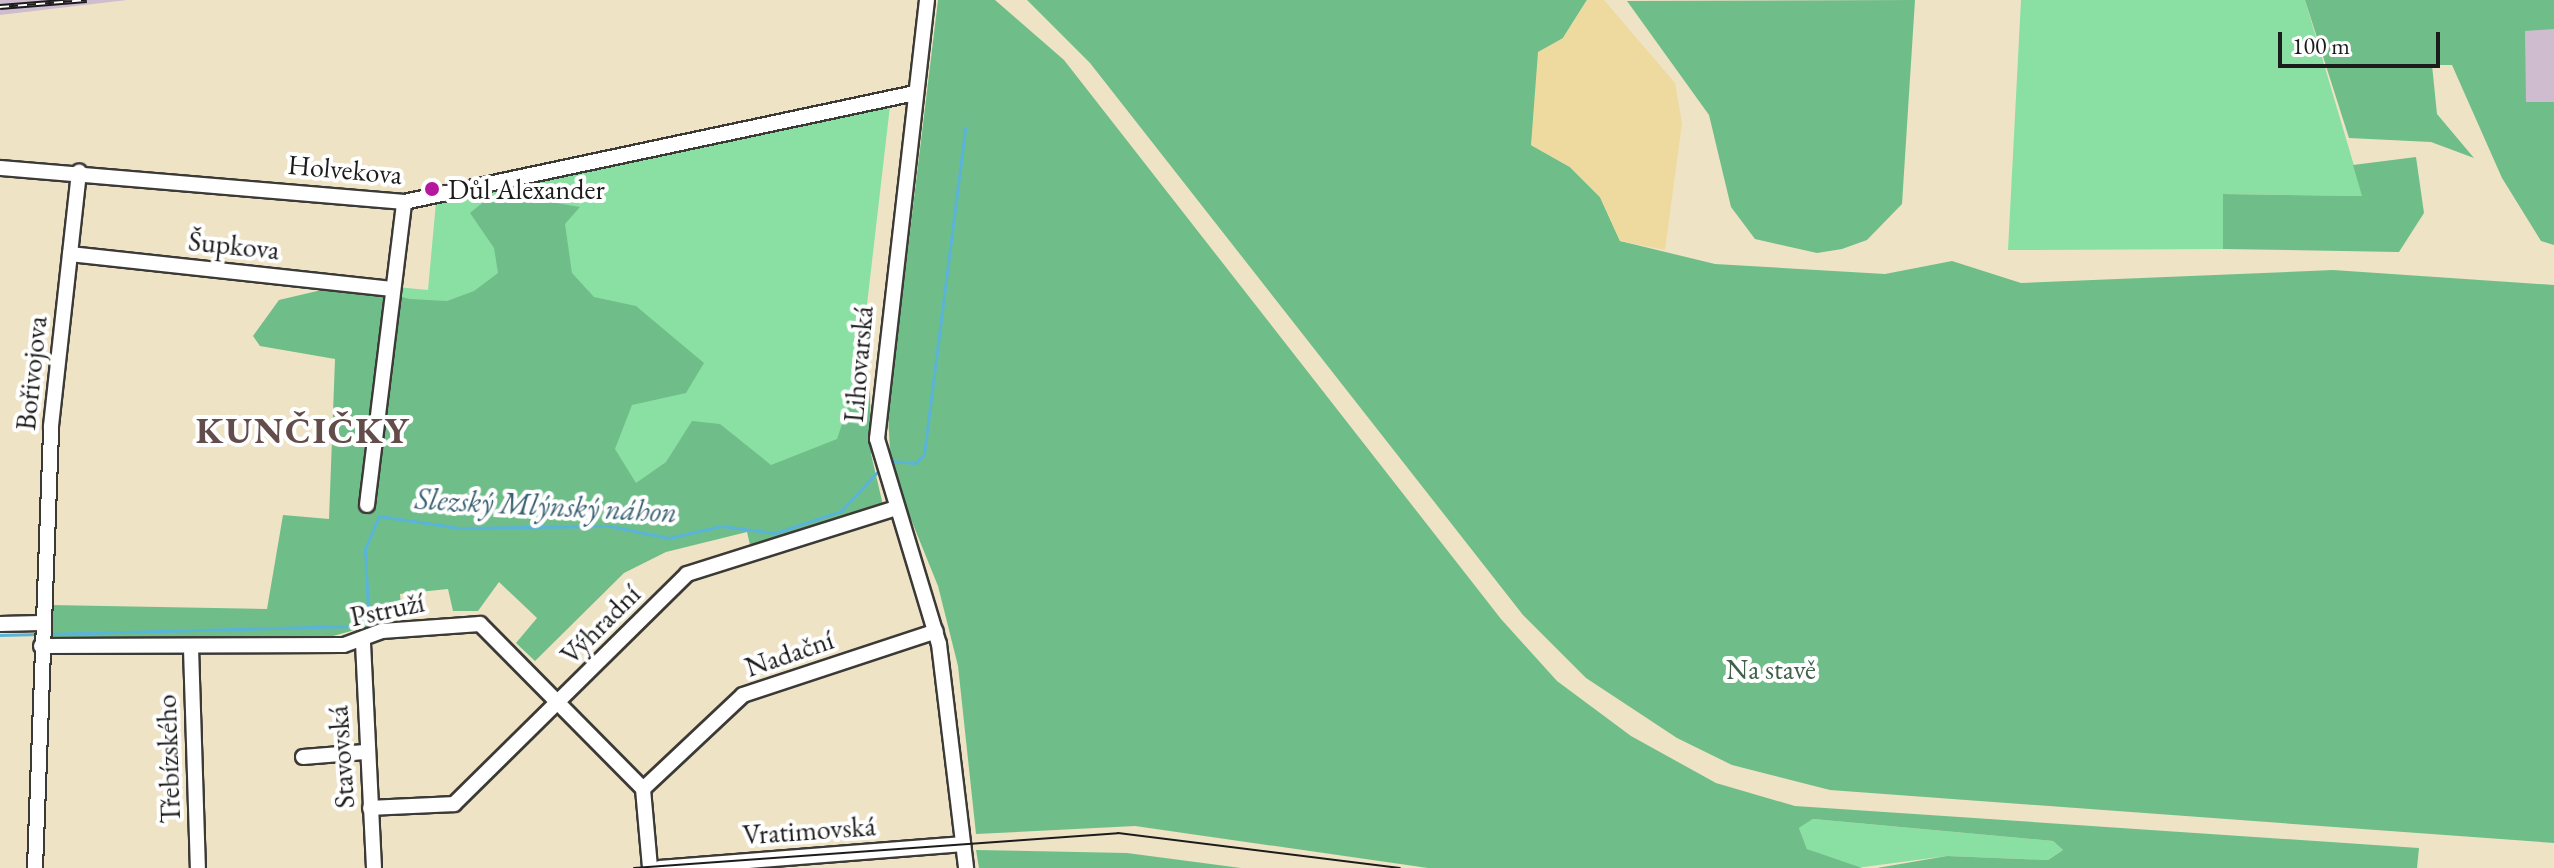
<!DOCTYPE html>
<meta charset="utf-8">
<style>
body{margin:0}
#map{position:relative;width:2554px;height:868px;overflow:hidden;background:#efe3c6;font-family:"EB Garamond",serif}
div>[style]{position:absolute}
.industrial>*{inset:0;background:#cfbdcf;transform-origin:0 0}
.green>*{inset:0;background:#8ae0a3}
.forest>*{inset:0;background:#6fbe89}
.sand>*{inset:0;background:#eeda9e}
.stream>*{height:3px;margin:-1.5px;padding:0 1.5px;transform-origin:1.5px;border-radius:1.5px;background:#5ab4d8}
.roads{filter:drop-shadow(2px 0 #3c3a36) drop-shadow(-2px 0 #3c3a36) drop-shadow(0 2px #3c3a36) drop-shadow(0 -2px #3c3a36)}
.minor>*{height:14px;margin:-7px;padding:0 7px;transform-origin:7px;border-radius:7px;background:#fff}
.tram>*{height:2px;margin:-1px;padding:0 1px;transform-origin:1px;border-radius:1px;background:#1c1c1c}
.rail>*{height:6px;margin-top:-3px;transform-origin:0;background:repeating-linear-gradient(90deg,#fff 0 9px,#1c1c1c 0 18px);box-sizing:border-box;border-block:2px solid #1c1c1c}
.dots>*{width:22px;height:22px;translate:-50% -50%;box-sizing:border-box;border:4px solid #fff;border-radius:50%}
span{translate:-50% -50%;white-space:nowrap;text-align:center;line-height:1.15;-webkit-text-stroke:8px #fff;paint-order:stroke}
.street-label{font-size:28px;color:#1c1c1c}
.poi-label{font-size:28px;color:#1c1c1c}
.left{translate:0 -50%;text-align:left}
.park-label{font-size:28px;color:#42614b}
.water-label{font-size:30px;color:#386071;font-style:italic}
.district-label{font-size:36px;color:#634d4b;font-weight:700;letter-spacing:2px}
.scale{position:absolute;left:2278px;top:32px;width:162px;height:36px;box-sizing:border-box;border:4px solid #1c1c1c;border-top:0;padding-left:10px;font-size:24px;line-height:28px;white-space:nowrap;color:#1c1c1c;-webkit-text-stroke:6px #fff;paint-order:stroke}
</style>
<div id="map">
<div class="industrial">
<i style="clip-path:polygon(0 0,127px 0,0 15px)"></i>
<i style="left:2554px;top:29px;width:73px;height:29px;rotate:90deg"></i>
</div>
<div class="green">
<i style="clip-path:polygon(2021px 0,2305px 0,2363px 196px,2224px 194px,2223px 249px,2008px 250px)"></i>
<i style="clip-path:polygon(890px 106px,851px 443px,861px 480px,441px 518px,397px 287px,428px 290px,436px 202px)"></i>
<i style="clip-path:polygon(1813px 819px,2053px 841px,2063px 850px,2048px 860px,1947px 856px,1856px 868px,1807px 849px,1799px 828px)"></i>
</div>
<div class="forest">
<i style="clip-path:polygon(938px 0,995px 0,1064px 60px,1501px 619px,1557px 681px,1631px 736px,1716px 783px,1795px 806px,2419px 848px,2417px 868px,1877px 868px,1947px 856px,2048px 860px,2063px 850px,2053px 841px,1813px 819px,1799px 828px,1807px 849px,1862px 868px,1428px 868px,1135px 826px,976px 834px,958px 666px,938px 586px,891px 470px,888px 414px)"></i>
<i style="clip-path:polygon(1027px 0,1587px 0,1563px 38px,1531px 145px,1570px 167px,1600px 197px,1620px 241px,1715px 264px,1885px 274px,1952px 261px,2021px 283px,2333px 270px,2554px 285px,2554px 843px,1830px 790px,1732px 765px,1677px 738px,1586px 678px,1523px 615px,1090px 63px)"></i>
<i style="clip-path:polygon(1915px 0,1902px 204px,1867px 240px,1842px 249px,1817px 253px,1755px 239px,1731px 207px,1709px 115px,1627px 1px)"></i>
<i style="clip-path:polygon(2305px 0,2554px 0,2554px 29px,2525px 31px,2526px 102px,2554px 102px,2554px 245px,2541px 241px,2502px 178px,2452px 65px,2432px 65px,2437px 114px,2474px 158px,2431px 142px,2349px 138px)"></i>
<i style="clip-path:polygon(2416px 157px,2424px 213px,2399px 252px,2223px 249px,2223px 194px,2362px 196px,2353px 165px)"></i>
<i style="clip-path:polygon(510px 195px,580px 207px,565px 224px,572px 273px,594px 297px,636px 306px,704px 363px,686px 393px,632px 405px,615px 449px,636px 483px,666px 462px,692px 421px,720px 424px,771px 465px,837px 439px,859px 373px,870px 390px,871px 454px,883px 505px,750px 545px,747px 532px,666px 552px,624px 573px,535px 661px,516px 643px,537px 618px,499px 582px,478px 611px,453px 611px,448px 589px,400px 594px,402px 617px,304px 644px,48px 640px,50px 605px,267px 609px,283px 515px,329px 519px,335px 359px,260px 346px,253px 336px,279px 300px,347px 284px,410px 299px,447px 301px,474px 291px,498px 273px,494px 248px,470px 213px,487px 199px)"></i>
<i style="clip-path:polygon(976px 850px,1127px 853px,1241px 868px,979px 868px)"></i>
</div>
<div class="sand">
<i style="clip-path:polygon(1587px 0,1604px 0,1675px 83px,1682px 123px,1665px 250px,1620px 241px,1600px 197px,1570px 167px,1531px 145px,1538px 52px,1563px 38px)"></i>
</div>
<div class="stream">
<i style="left:889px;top:461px;width:27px;rotate:4deg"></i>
<i style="left:916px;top:463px;width:12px;rotate:-48deg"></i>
<i style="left:924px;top:454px;width:329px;rotate:-82.8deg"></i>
<i style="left:48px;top:634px;width:308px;rotate:-1.5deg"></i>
<i style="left:356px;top:626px;width:19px;rotate:-51deg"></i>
<i style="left:368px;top:611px;width:62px;rotate:-92.8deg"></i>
<i style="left:365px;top:549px;width:36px;rotate:-67deg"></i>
<i style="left:379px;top:516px;width:81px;rotate:8.5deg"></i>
<i style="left:459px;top:528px;width:151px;rotate:-0.8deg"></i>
<i style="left:610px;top:526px;width:60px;rotate:11.5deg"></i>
<i style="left:669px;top:538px;width:53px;rotate:-13deg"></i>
<i style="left:721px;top:526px;width:54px;rotate:7.4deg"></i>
<i style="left:775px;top:533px;width:70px;rotate:-18.4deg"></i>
<i style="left:841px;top:511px;width:57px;rotate:-47.1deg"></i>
<i style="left:0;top:635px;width:40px;rotate:-1.4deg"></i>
</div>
<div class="roads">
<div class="minor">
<i style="left:927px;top:0;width:442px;rotate:96.5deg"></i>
<i style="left:877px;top:439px;width:214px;rotate:73.2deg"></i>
<i style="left:939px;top:644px;width:226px;rotate:83.1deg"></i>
<i style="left:0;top:168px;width:405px;rotate:4.8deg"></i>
<i style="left:404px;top:202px;width:522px;rotate:-12.04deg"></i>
<i style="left:70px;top:254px;width:324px;rotate:6.2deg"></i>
<i style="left:367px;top:505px;width:305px;rotate:-83deg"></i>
<i style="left:0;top:624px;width:41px;rotate:-1.4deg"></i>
<i style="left:363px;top:643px;width:225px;rotate:87.2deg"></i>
<i style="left:41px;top:646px;width:303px;rotate:-0.2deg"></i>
<i style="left:344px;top:645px;width:40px;rotate:-20.2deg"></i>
<i style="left:382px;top:631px;width:98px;rotate:-4.1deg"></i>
<i style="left:480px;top:624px;width:232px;rotate:45.3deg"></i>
<i style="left:643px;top:789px;width:79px;rotate:84.9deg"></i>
<i style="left:191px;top:648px;width:220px;rotate:88.2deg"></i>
<i style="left:303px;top:757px;width:62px;rotate:-4.6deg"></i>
<i style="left:643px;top:789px;width:137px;rotate:-43.2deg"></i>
<i style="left:743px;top:695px;width:203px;rotate:-18.3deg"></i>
<i style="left:370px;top:808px;width:84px;rotate:-2.7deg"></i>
<i style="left:454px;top:804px;width:327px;rotate:-44.6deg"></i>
<i style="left:687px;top:574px;width:219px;rotate:-17.5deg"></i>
<i style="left:35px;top:868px;width:442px;rotate:-87.9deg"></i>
<i style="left:51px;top:426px;width:256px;rotate:-83.7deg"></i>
<i style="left:660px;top:868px;width:304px;rotate:-4.5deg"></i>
</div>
</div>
<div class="tram">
<i style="left:634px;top:868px;width:485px;rotate:-4.1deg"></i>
<i style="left:1118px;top:833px;width:284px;rotate:7.1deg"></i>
</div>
<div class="rail">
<i style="left:0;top:7px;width:87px;rotate:-4.6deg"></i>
</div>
<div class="dots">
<i style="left:432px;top:189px;background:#b5179e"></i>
</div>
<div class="street-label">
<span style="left:345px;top:169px;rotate:5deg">Holvekova</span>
<span style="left:234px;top:245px;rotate:6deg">Šupkova</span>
<span style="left:858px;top:364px;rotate:-85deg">Lihovarská</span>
<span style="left:31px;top:373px;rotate:-84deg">Bořivojova</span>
<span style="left:387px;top:609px;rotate:-12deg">Pstruží</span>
<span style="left:600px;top:624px;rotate:-45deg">Výhradní</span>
<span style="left:789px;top:653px;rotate:-19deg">Nadační</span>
<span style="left:341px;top:757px;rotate:-94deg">Stavovská</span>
<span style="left:168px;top:759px;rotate:-92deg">Třebízského</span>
<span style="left:809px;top:830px;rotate:-4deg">Vratimovská</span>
</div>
<div class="poi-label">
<span class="left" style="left:448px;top:189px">Důl Alexander</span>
</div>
<div class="park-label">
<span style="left:1771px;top:669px">Na stavě</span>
</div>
<div class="water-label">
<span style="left:546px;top:506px;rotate:3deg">Slezský Mlýnský náhon</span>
</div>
<div class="district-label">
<span style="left:303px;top:431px">KUNČIČKY</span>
</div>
<div class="scale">100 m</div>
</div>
